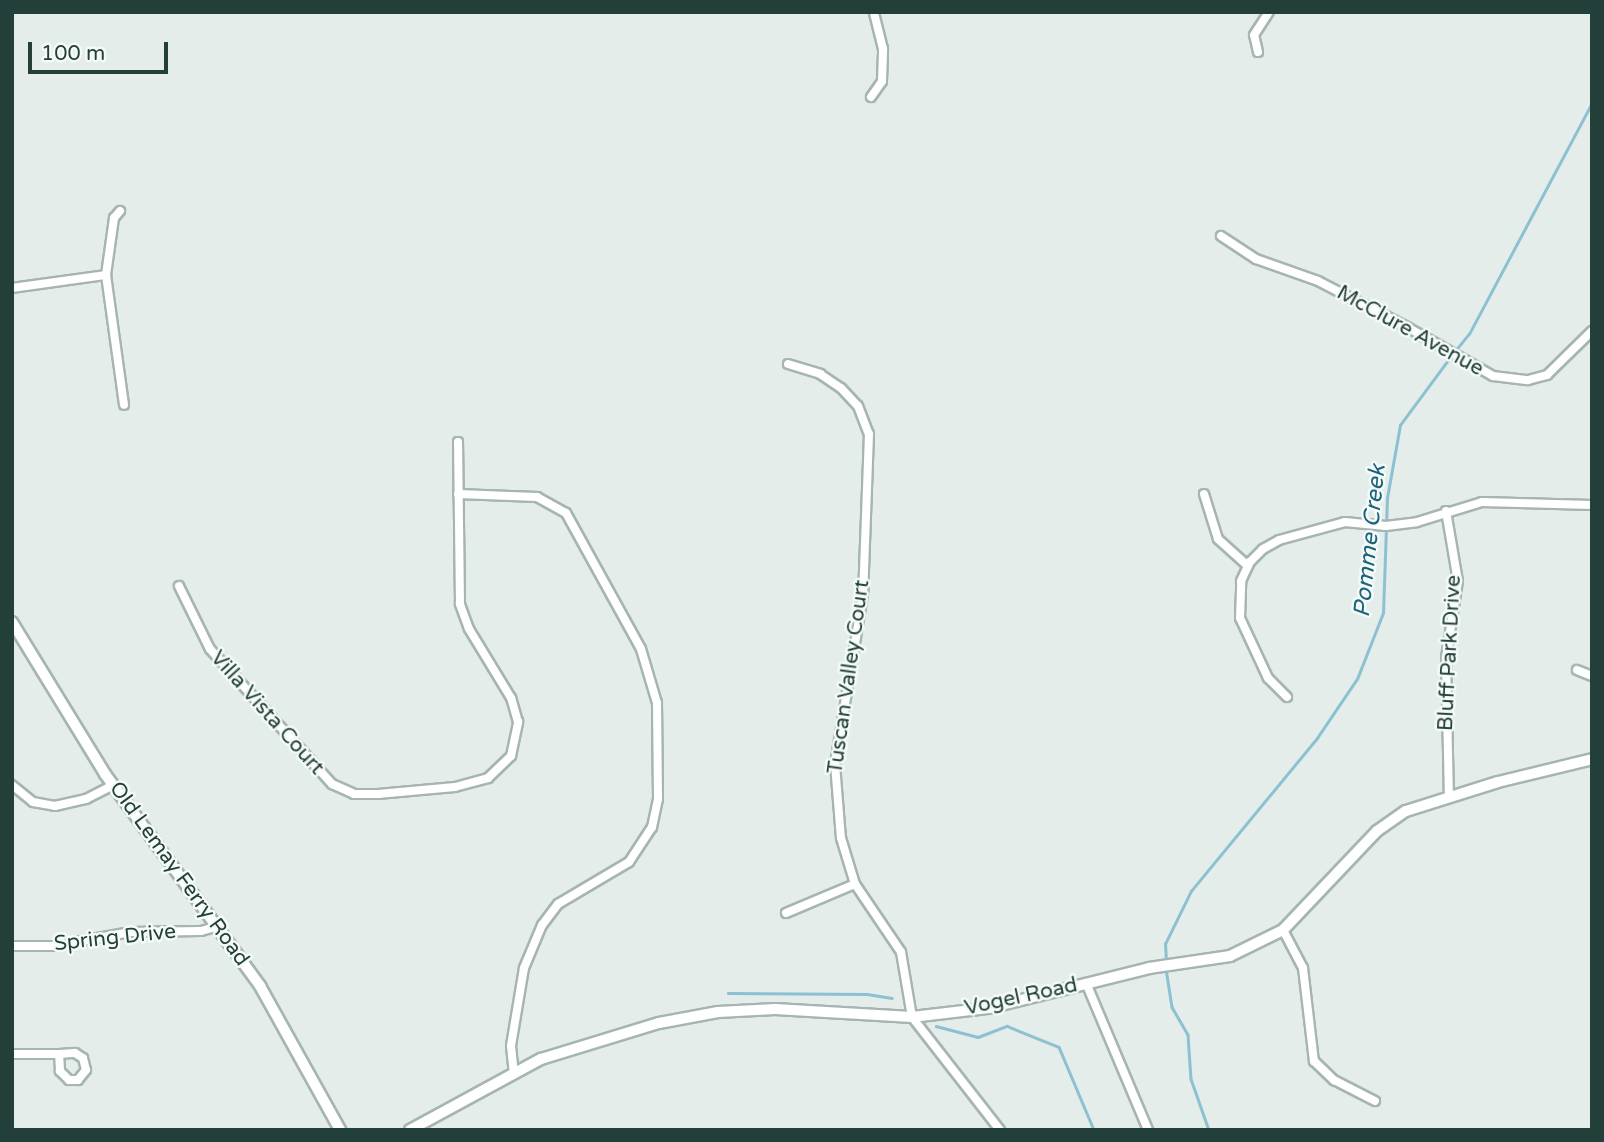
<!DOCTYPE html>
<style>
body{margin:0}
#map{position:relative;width:1604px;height:1142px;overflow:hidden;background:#e4edea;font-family:"Varela Round",sans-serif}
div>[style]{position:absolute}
.stream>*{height:2.5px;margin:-1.25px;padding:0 1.25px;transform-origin:1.25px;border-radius:1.25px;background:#8cc1d2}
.roads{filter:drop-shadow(2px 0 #a6b5b2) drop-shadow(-2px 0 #a6b5b2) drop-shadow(0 2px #a6b5b2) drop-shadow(0 -2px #a6b5b2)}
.minor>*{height:8px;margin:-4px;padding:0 4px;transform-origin:4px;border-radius:4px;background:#fff}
.tertiary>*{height:10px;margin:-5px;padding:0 5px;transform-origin:5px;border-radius:5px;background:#fff}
.secondary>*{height:10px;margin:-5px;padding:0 5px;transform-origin:5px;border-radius:5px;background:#fff}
span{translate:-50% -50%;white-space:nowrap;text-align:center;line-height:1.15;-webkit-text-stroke:5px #f4faf7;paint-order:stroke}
.street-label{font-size:21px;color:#233f3a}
.water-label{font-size:23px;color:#1c637c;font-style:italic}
.frame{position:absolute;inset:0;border:14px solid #233f3a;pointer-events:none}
.scale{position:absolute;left:28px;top:42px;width:140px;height:32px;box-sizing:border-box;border:4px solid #233f3a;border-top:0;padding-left:9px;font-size:21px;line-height:24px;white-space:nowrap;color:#233f3a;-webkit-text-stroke:5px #f4faf7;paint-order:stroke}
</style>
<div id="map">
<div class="stream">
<i style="left:1455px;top:351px;width:22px;rotate:-51deg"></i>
<i style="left:1469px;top:334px;width:262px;rotate:-62deg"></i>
<i style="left:1166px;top:962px;width:18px;rotate:-93deg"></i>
<i style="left:1165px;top:944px;width:59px;rotate:-63.9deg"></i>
<i style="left:1191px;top:891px;width:198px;rotate:-50.5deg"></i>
<i style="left:1317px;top:738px;width:71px;rotate:-55.9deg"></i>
<i style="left:1357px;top:679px;width:71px;rotate:-68.5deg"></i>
<i style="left:1383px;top:613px;width:115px;rotate:-88deg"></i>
<i style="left:1387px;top:498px;width:74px;rotate:-79.9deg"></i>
<i style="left:1400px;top:425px;width:86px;rotate:-53.5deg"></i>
<i style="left:1166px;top:969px;width:38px;rotate:81deg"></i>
<i style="left:1172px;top:1007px;width:32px;rotate:60deg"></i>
<i style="left:1188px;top:1035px;width:44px;rotate:86.1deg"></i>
<i style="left:1191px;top:1079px;width:54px;rotate:70.6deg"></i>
<i style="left:728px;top:993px;width:139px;rotate:0.4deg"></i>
<i style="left:867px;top:994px;width:25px;rotate:9deg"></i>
<i style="left:936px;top:1026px;width:43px;rotate:14.7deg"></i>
<i style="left:978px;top:1037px;width:31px;rotate:-21deg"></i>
<i style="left:1007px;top:1026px;width:56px;rotate:22deg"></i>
<i style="left:1059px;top:1047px;width:90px;rotate:67.1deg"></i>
</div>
<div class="roads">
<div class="minor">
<i style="left:1258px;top:52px;width:17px;rotate:-103deg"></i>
<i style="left:1254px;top:35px;width:27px;rotate:-57deg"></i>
<i style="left:871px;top:97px;width:19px;rotate:-55deg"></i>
<i style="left:882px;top:81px;width:32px;rotate:-88deg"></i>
<i style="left:883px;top:49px;width:38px;rotate:-104deg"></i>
<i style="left:120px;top:211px;width:9px;rotate:131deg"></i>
<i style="left:114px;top:218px;width:58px;rotate:98deg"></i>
<i style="left:106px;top:275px;width:131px;rotate:82.1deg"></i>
<i style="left:1221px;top:236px;width:42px;rotate:33.3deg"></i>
<i style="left:1256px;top:259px;width:66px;rotate:19.5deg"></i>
<i style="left:1318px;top:281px;width:100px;rotate:27.3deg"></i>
<i style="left:1407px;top:327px;width:99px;rotate:29.7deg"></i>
<i style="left:1493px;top:376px;width:35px;rotate:7deg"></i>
<i style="left:1528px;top:380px;width:20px;rotate:-15deg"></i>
<i style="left:1547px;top:375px;width:63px;rotate:-44.4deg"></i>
<i style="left:12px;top:288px;width:95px;rotate:-7.9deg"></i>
<i style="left:788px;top:364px;width:34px;rotate:17deg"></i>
<i style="left:820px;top:374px;width:25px;rotate:34deg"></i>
<i style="left:841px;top:388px;width:25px;rotate:47deg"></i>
<i style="left:858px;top:406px;width:30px;rotate:69deg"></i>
<i style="left:869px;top:434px;width:161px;rotate:92.1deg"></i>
<i style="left:863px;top:595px;width:171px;rotate:99.4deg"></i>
<i style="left:835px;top:764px;width:74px;rotate:85.4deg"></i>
<i style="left:841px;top:838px;width:48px;rotate:73.1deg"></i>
<i style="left:855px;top:884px;width:82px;rotate:55.9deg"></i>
<i style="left:901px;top:952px;width:66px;rotate:80.4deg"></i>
<i style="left:912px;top:1017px;width:143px;rotate:52.1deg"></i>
<i style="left:458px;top:494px;width:79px;rotate:2.2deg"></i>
<i style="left:537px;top:497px;width:33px;rotate:29deg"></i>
<i style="left:566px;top:513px;width:155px;rotate:61.1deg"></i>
<i style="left:641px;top:649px;width:56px;rotate:73.5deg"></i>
<i style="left:657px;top:703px;width:96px;rotate:89.4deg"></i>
<i style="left:658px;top:799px;width:29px;rotate:102deg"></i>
<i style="left:652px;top:827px;width:42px;rotate:123.3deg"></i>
<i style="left:629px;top:862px;width:82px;rotate:149.4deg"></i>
<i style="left:558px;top:904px;width:26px;rotate:127deg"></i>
<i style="left:542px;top:925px;width:47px;rotate:112.7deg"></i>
<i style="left:524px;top:968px;width:79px;rotate:99.5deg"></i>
<i style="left:511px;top:1046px;width:28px;rotate:84deg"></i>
<i style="left:1204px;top:494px;width:47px;rotate:72.7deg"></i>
<i style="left:1218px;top:539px;width:40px;rotate:42deg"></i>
<i style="left:1446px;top:511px;width:71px;rotate:80.3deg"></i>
<i style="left:1458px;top:581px;width:78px;rotate:98.9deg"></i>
<i style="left:1446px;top:658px;width:138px;rotate:88.8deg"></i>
<i style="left:179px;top:586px;width:70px;rotate:63.8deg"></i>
<i style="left:210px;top:649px;width:182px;rotate:47.9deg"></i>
<i style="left:332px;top:784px;width:24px;rotate:24deg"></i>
<i style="left:354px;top:794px;width:24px"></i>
<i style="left:378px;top:794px;width:77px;rotate:-5.2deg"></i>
<i style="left:455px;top:787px;width:34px;rotate:-15deg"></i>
<i style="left:488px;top:778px;width:32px;rotate:-44deg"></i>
<i style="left:511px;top:756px;width:35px;rotate:-78deg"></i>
<i style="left:518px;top:722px;width:25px;rotate:-106deg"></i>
<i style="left:511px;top:698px;width:81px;rotate:-121.3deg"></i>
<i style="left:469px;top:629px;width:27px;rotate:-110deg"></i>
<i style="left:460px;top:604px;width:162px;rotate:-90.7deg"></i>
<i style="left:1577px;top:670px;width:16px;rotate:22deg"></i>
<i style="left:1287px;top:697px;width:27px;rotate:-135deg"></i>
<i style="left:1268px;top:678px;width:66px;rotate:-115deg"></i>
<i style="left:1240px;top:618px;width:37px;rotate:-88deg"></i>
<i style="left:1241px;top:581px;width:21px;rotate:-65deg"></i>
<i style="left:1250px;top:562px;width:18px;rotate:-45deg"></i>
<i style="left:1263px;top:549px;width:18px;rotate:-29deg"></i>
<i style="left:1279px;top:540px;width:68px;rotate:-15.3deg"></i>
<i style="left:1345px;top:522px;width:41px;rotate:5.6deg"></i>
<i style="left:1386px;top:526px;width:31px;rotate:-7deg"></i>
<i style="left:1417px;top:522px;width:68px;rotate:-17.1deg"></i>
<i style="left:1482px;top:502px;width:110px;rotate:1.6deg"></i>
<i style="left:12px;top:785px;width:27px;rotate:39deg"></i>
<i style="left:33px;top:802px;width:22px;rotate:10deg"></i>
<i style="left:55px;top:806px;width:32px;rotate:-13deg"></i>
<i style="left:86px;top:799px;width:31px;rotate:-27deg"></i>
<i style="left:786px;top:913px;width:75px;rotate:-22.8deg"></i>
<i style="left:1283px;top:930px;width:43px;rotate:62.2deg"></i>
<i style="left:1303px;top:968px;width:94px;rotate:83.3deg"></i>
<i style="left:1314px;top:1061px;width:28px;rotate:44deg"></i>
<i style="left:1334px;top:1080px;width:46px;rotate:27.1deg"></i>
<i style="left:12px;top:946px;width:42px"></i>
<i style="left:54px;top:946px;width:78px;rotate:-10.3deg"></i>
<i style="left:131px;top:932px;width:70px;rotate:-0.8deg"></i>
<i style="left:201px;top:931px;width:18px;rotate:-16deg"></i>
<i style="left:1086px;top:983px;width:160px;rotate:67.1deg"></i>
<i style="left:75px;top:1053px;width:9px;rotate:32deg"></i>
<i style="left:83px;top:1058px;width:12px;rotate:76deg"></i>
<i style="left:86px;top:1070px;width:13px;rotate:129deg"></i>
<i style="left:78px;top:1080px;width:9px;rotate:180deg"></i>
<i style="left:69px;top:1080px;width:13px;rotate:-135deg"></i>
<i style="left:60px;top:1071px;width:17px;rotate:-93deg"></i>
<i style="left:59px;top:1054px;width:16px;rotate:-4deg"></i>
<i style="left:12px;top:1054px;width:47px"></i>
</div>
<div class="tertiary">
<i style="left:410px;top:1130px;width:149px;rotate:-28.5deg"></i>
<i style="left:541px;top:1059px;width:123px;rotate:-17deg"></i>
<i style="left:659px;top:1023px;width:60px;rotate:-10.6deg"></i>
<i style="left:718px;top:1012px;width:57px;rotate:-3deg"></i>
<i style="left:775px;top:1009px;width:137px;rotate:3.3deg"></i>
<i style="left:912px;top:1017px;width:78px;rotate:-6.7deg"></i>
<i style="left:989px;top:1008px;width:165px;rotate:-14deg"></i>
<i style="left:1149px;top:968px;width:82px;rotate:-8.4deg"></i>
<i style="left:1230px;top:956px;width:59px;rotate:-26.1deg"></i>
<i style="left:1283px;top:930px;width:137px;rotate:-46.5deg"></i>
<i style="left:1377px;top:831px;width:35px;rotate:-35deg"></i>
<i style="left:1406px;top:811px;width:96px;rotate:-17.5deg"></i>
<i style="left:1498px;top:782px;width:97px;rotate:-13.7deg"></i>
</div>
<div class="secondary">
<i style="left:12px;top:622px;width:178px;rotate:58.5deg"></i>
<i style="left:105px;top:774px;width:263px;rotate:53.8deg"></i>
<i style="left:260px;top:986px;width:165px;rotate:60.9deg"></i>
</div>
</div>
<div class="street-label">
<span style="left:1410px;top:331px;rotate:29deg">McClure Avenue</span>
<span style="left:1450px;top:653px;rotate:-87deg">Bluff Park Drive</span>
<span style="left:849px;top:677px;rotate:-82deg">Tuscan Valley Court</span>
<span style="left:267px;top:713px;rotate:48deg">Villa Vista Court</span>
<span style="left:179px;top:874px;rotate:54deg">Old Lemay Ferry Road</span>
<span style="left:115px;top:938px;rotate:-6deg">Spring Drive</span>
<span style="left:1021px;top:997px;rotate:-12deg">Vogel Road</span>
</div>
<div class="water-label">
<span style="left:1370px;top:541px;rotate:-84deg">Pomme Creek</span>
</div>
<div class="frame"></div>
<div class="scale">100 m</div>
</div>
